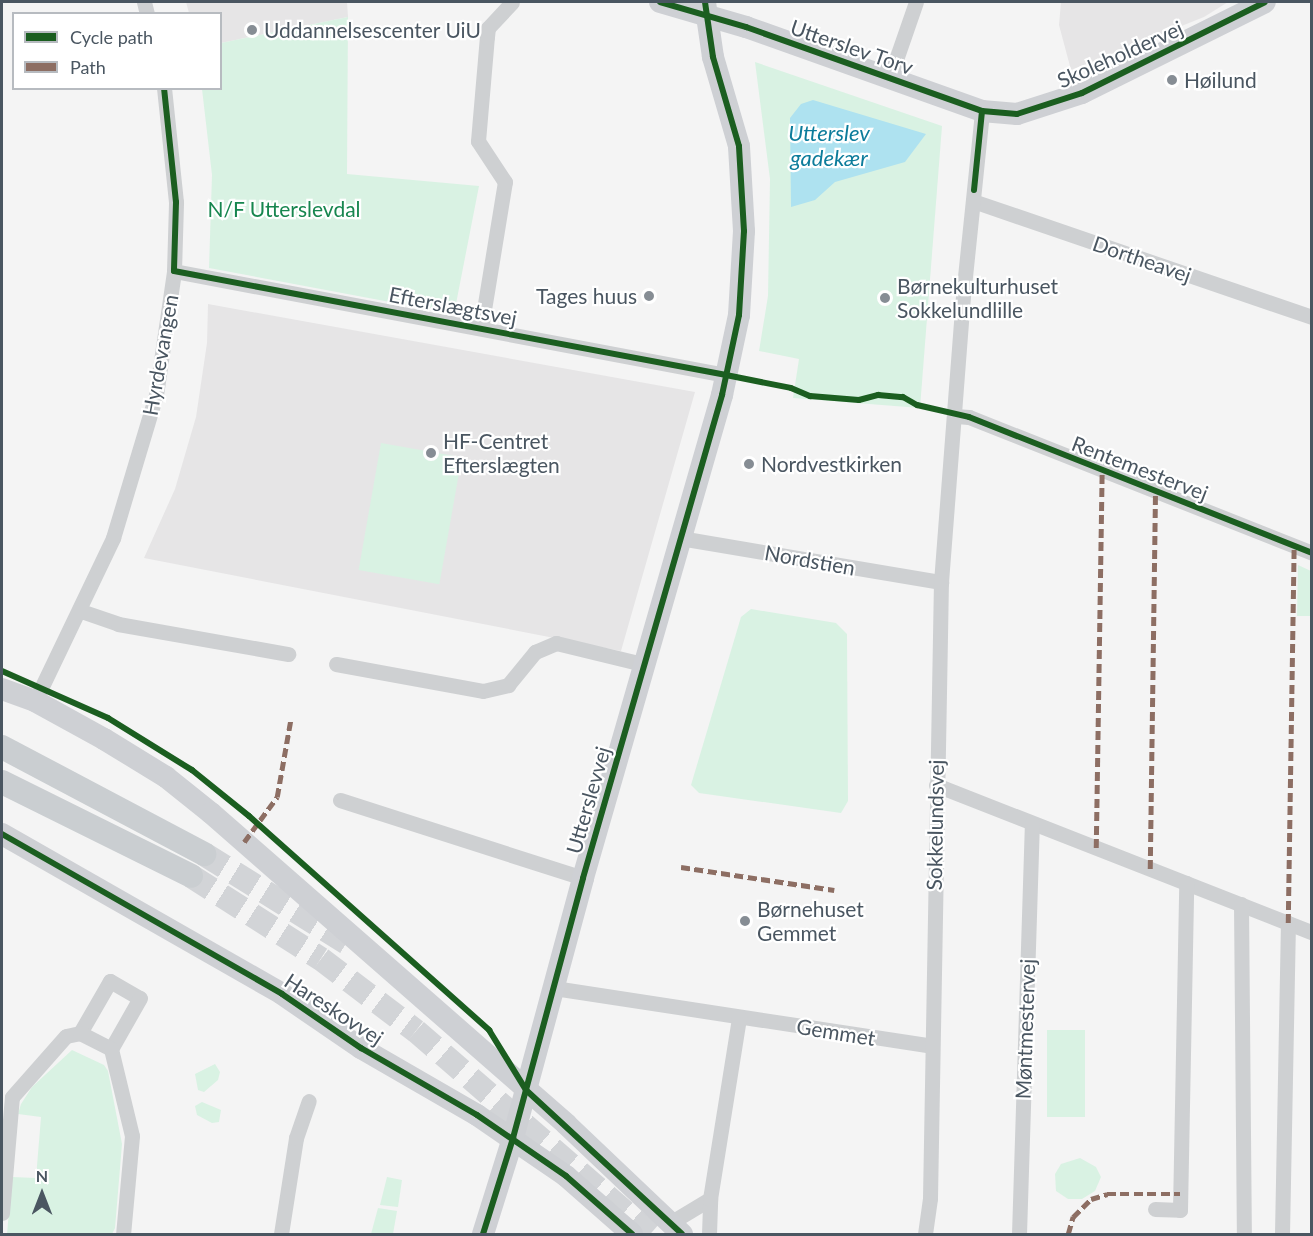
<!DOCTYPE html>
<meta charset="utf-8">
<style>
body{margin:0}
#map{position:relative;width:1313px;height:1236px;overflow:hidden;background:#f4f4f4;font-family:Lato,sans-serif}
div>[style]{position:absolute}
.education>*{inset:0;background:#e6e5e6}
.green>*{inset:0;background:#d9f2e3;transform-origin:0 0}
.water>*{inset:0;background:#aee2f0}
.primary-tunnel>*{height:24px;margin-top:-12px;transform-origin:0;background:repeating-linear-gradient(90deg,#d2d4d7 0 24px,transparent 0 36px)}
.street>*{height:15px;margin:-7.5px;padding:0 7.5px;transform-origin:7.5px;border-radius:7.5px;background:#ced0d2}
.secondary>*{height:22px;margin:-11px;padding:0 11px;transform-origin:11px;border-radius:11px;background:#ced0d4}
.primary>*{height:24px;margin:-12px;padding:0 12px;transform-origin:12px;border-radius:12px;background:#caced1}
.quiet>*{height:4.5px;margin-top:-2.25px;transform-origin:0;background:repeating-linear-gradient(90deg,#8d6e63 0 9px,transparent 0 13.5px)}
.cycleway>*{height:6px;margin:-3px;padding:0 3px;transform-origin:3px;border-radius:3px;background:#1b5e20}
.dots>*{width:16px;height:16px;translate:-50% -50%;box-sizing:border-box;border:3px solid #fff;border-radius:50%}
span{translate:-50% -50%;white-space:nowrap;text-align:center;line-height:1.15;-webkit-text-stroke:4.5px #fff;paint-order:stroke}
.poi-label{font-size:21px;color:#4a5661}
.left{translate:0 -50%;text-align:left}
.right{translate:-100% -50%;text-align:right}
.street-label{font-size:21px;color:#4a5661}
.park-label{font-size:21px;color:#17864f}
.water-label{font-size:22px;color:#0c7c9b;font-style:italic}
.frame{position:absolute;inset:0;border:3px solid #4a5661;pointer-events:none}
.legend{position:absolute;left:12px;top:12px;width:210px;height:78px;box-sizing:border-box;background:#fff;border:2px solid #b7bbc0;margin:0;padding:8px 10px;list-style:none;font-size:18px;color:#4a5661}
.legend li{display:flex;align-items:center;gap:12px;height:30px}
.legend b{width:30px;border:2px solid #b7bbc0}
.north{position:absolute;left:12px;top:1164px;width:60px;height:60px;-webkit-text-stroke:4px #fff;paint-order:stroke;rotate:0deg;font-size:16px;font-weight:700;line-height:24px;text-align:center;color:#4a5661}
.north::after{content:'';display:block;margin:auto;width:21px;height:27px;background:#4a5661;clip-path:polygon(50% 0,100% 100%,50% 72%,0 100%)}
</style>
<div id="map">
<div class="education">
<i style="clip-path:polygon(186px 2px,347px 2px,348px 17px,221px 43px,220px 14px,189px 13px)"></i>
<i style="clip-path:polygon(1061px 2px,1228px 2px,1204px 17px,1071px 70px,1059px 25px)"></i>
<i style="clip-path:polygon(208px 304px,695px 392px,621px 651px,144px 558px,175px 489px,196px 417px,207px 343px)"></i>
</div>
<div class="green">
<i style="clip-path:polygon(348px 17px,347px 174px,479px 186px,454px 314px,209px 268px,212px 175px,202px 89px,220px 88px,221px 43px)"></i>
<i style="clip-path:polygon(755px 62px,942px 126px,920px 408px,793px 398px,799px 359px,759px 351px,768px 296px,770px 179px)"></i>
<i style="left:381px;top:443px;width:82px;height:129px;rotate:10deg"></i>
<i style="clip-path:polygon(1298px 565px,1311px 571px,1311px 616px,1297px 616px)"></i>
<i style="clip-path:polygon(751px 609px,836px 623px,847px 634px,848px 801px,841px 813px,699px 793px,691px 785px,741px 617px)"></i>
<i style="left:1047px;top:1030px;width:38px;height:87px"></i>
<i style="clip-path:polygon(72px 1050px,104px 1065px,108px 1071px,122px 1144px,115px 1228px,112px 1234px,7px 1234px,12px 1177px,36px 1178px,41px 1117px,18px 1114px,21px 1104px,32px 1087px)"></i>
<i style="clip-path:polygon(215px 1064px,220px 1072px,218px 1080px,204px 1092px,198px 1090px,195px 1074px)"></i>
<i style="clip-path:polygon(202px 1102px,221px 1110px,219px 1122px,212px 1123px,197px 1115px,195px 1106px)"></i>
<i style="clip-path:polygon(1080px 1158px,1096px 1167px,1101px 1177px,1095px 1191px,1082px 1199px,1068px 1199px,1056px 1191px,1055px 1174px,1061px 1164px)"></i>
<i style="clip-path:polygon(387px 1177px,402px 1180px,398px 1207px,380px 1205px)"></i>
<i style="clip-path:polygon(378px 1208px,397px 1211px,393px 1234px,371px 1234px)"></i>
</div>
<div class="water">
<i style="clip-path:polygon(813px 100px,926px 134px,905px 162px,835px 182px,815px 200px,791px 207px,790px 118px,801px 104px)"></i>
</div>
<div class="primary-tunnel">
<i style="left:204px;top:854px;width:168px;rotate:31.9deg"></i>
<i style="left:191px;top:876px;width:154px;rotate:32.6deg"></i>
<i style="left:321px;top:959px;width:119px;rotate:37.2deg"></i>
<i style="left:416px;top:1031px;width:310px;rotate:40.9deg"></i>
</div>
<div class="street">
<i style="left:144px;top:2px;width:12px;rotate:76deg"></i>
<i style="left:890px;top:77px;width:79px;rotate:-70.9deg"></i>
<i style="left:973px;top:201px;width:358px;rotate:18.9deg"></i>
<i style="left:174px;top:271px;width:562px;rotate:10.67deg"></i>
<i style="left:481px;top:328px;width:148px;rotate:-80.7deg"></i>
<i style="left:505px;top:182px;width:49px;rotate:-123.4deg"></i>
<i style="left:478px;top:141px;width:104px;rotate:-85.1deg"></i>
<i style="left:487px;top:37px;width:9px;rotate:-84deg"></i>
<i style="left:488px;top:28px;width:35px;rotate:-47deg"></i>
<i style="left:956px;top:416px;width:13px;rotate:4deg"></i>
<i style="left:969px;top:417px;width:369px;rotate:21.6deg"></i>
<i style="left:680px;top:538px;width:265px;rotate:9.6deg"></i>
<i style="left:81px;top:611px;width:39px;rotate:19deg"></i>
<i style="left:118px;top:624px;width:173px;rotate:10deg"></i>
<i style="left:336px;top:664px;width:149px;rotate:10.4deg"></i>
<i style="left:483px;top:691px;width:26px;rotate:-13deg"></i>
<i style="left:508px;top:685px;width:43px;rotate:-50.7deg"></i>
<i style="left:535px;top:652px;width:23px;rotate:-23deg"></i>
<i style="left:556px;top:643px;width:89px;rotate:13.6deg"></i>
<i style="left:35px;top:701px;width:181px;rotate:-64.4deg"></i>
<i style="left:113px;top:538px;width:149px;rotate:-73.3deg"></i>
<i style="left:156px;top:395px;width:125px;rotate:-81.7deg"></i>
<i style="left:174px;top:271px;width:69px;rotate:-88.3deg"></i>
<i style="left:176px;top:202px;width:115px;rotate:-96deg"></i>
<i style="left:936px;top:785px;width:404px;rotate:21.4deg"></i>
<i style="left:340px;top:800px;width:255px;rotate:17.8deg"></i>
<i style="left:1241px;top:904px;width:330px;rotate:89.5deg"></i>
<i style="left:554px;top:988px;width:382px;rotate:8.7deg"></i>
<i style="left:80px;top:1033px;width:60px;rotate:-60deg"></i>
<i style="left:110px;top:981px;width:34px;rotate:30deg"></i>
<i style="left:140px;top:998px;width:59px;rotate:119.6deg"></i>
<i style="left:1155px;top:1209px;width:25px;rotate:2deg"></i>
<i style="left:1180px;top:1210px;width:327px;rotate:-88.9deg"></i>
<i style="left:2px;top:1213px;width:116px;rotate:-85.1deg"></i>
<i style="left:12px;top:1097px;width:81px;rotate:-48.5deg"></i>
<i style="left:66px;top:1036px;width:14px;rotate:-12deg"></i>
<i style="left:80px;top:1033px;width:35px;rotate:27deg"></i>
<i style="left:111px;top:1049px;width:89px;rotate:76.4deg"></i>
<i style="left:132px;top:1136px;width:98px;rotate:95.2deg"></i>
<i style="left:670px;top:1223px;width:47px;rotate:-31deg"></i>
<i style="left:281px;top:1234px;width:97px;rotate:-81.1deg"></i>
<i style="left:296px;top:1138px;width:39px;rotate:-71deg"></i>
<i style="left:709px;top:1234px;width:35px;rotate:-88deg"></i>
<i style="left:710px;top:1199px;width:184px;rotate:-80.9deg"></i>
<i style="left:925px;top:1234px;width:36px;rotate:-82deg"></i>
<i style="left:930px;top:1198px;width:616px;rotate:-88.98deg"></i>
<i style="left:941px;top:582px;width:287px;rotate:-85.6deg"></i>
<i style="left:963px;top:296px;width:186px;rotate:-84.1deg"></i>
<i style="left:1019px;top:1234px;width:411px;rotate:-88.2deg"></i>
<i style="left:1282px;top:1234px;width:311px;rotate:-88.9deg"></i>
</div>
<div class="secondary">
<i style="left:660px;top:2px;width:90px;rotate:16.2deg"></i>
<i style="left:746px;top:27px;width:251px;rotate:19.6deg"></i>
<i style="left:982px;top:111px;width:35px;rotate:5deg"></i>
<i style="left:1017px;top:114px;width:68px;rotate:-17.9deg"></i>
<i style="left:1082px;top:93px;width:204px;rotate:-26.4deg"></i>
<i style="left:2px;top:689px;width:35px;rotate:20deg"></i>
<i style="left:35px;top:701px;width:79px;rotate:28.8deg"></i>
<i style="left:104px;top:739px;width:73px;rotate:31.5deg"></i>
<i style="left:166px;top:777px;width:58px;rotate:38.7deg"></i>
<i style="left:211px;top:813px;width:472px;rotate:41.2deg"></i>
<i style="left:566px;top:1124px;width:160px;rotate:43.5deg"></i>
<i style="left:2px;top:834px;width:322px;rotate:29.7deg"></i>
<i style="left:282px;top:994px;width:96px;rotate:34.4deg"></i>
<i style="left:361px;top:1048px;width:134px;rotate:30deg"></i>
<i style="left:477px;top:1115px;width:108px;rotate:34.4deg"></i>
<i style="left:566px;top:1176px;width:88px;rotate:41.3deg"></i>
<i style="left:483px;top:1234px;width:101px;rotate:-72.6deg"></i>
<i style="left:513px;top:1138px;width:269px;rotate:-74.9deg"></i>
<i style="left:583px;top:878px;width:503px;rotate:-73.94deg"></i>
<i style="left:722px;top:395px;width:82px;rotate:-78deg"></i>
<i style="left:739px;top:315px;width:84px;rotate:-86.6deg"></i>
<i style="left:744px;top:231px;width:85px;rotate:-93.4deg"></i>
<i style="left:739px;top:146px;width:93px;rotate:-106.3deg"></i>
<i style="left:713px;top:57px;width:56px;rotate:-98.3deg"></i>
</div>
<div class="primary">
<i style="left:2px;top:747px;width:229px;rotate:27.9deg"></i>
<i style="left:2px;top:782px;width:211px;rotate:26.4deg"></i>
</div>
<div class="quiet">
<i style="left:244px;top:842px;width:56px;rotate:-53.7deg"></i>
<i style="left:277px;top:797px;width:80px;rotate:-80deg"></i>
<i style="left:1096px;top:848px;width:377px;rotate:-89.1deg"></i>
<i style="left:681px;top:867px;width:155px;rotate:8.5deg"></i>
<i style="left:1150px;top:869px;width:378px;rotate:-89.2deg"></i>
<i style="left:1288px;top:923px;width:377px;rotate:-89.1deg"></i>
<i style="left:1068px;top:1234px;width:18px;rotate:-74deg"></i>
<i style="left:1073px;top:1217px;width:25px;rotate:-45deg"></i>
<i style="left:1091px;top:1199px;width:17px;rotate:-17deg"></i>
<i style="left:1107px;top:1194px;width:73px"></i>
</div>
<div class="cycleway">
<i style="left:660px;top:2px;width:90px;rotate:16.2deg"></i>
<i style="left:746px;top:27px;width:251px;rotate:19.6deg"></i>
<i style="left:982px;top:111px;width:35px;rotate:5deg"></i>
<i style="left:1017px;top:114px;width:68px;rotate:-17.9deg"></i>
<i style="left:1082px;top:93px;width:204px;rotate:-26.4deg"></i>
<i style="left:164px;top:88px;width:115px;rotate:84deg"></i>
<i style="left:176px;top:202px;width:69px;rotate:91.7deg"></i>
<i style="left:174px;top:271px;width:562px;rotate:10.67deg"></i>
<i style="left:726px;top:375px;width:66px;rotate:11.3deg"></i>
<i style="left:791px;top:388px;width:21px;rotate:23deg"></i>
<i style="left:810px;top:396px;width:49px;rotate:4.7deg"></i>
<i style="left:859px;top:400px;width:20px;rotate:-15deg"></i>
<i style="left:878px;top:395px;width:25px;rotate:5deg"></i>
<i style="left:903px;top:397px;width:16px;rotate:30deg"></i>
<i style="left:917px;top:405px;width:53px;rotate:13deg"></i>
<i style="left:969px;top:417px;width:369px;rotate:21.6deg"></i>
<i style="left:974px;top:190px;width:79px;rotate:-84.2deg"></i>
<i style="left:2px;top:671px;width:116px;rotate:23.9deg"></i>
<i style="left:108px;top:718px;width:99px;rotate:31.8deg"></i>
<i style="left:192px;top:770px;width:73px;rotate:38.9deg"></i>
<i style="left:249px;top:816px;width:322px;rotate:41.7deg"></i>
<i style="left:489px;top:1030px;width:70px;rotate:58.3deg"></i>
<i style="left:526px;top:1090px;width:212px;rotate:42.7deg"></i>
<i style="left:2px;top:834px;width:322px;rotate:29.7deg"></i>
<i style="left:282px;top:994px;width:96px;rotate:34.4deg"></i>
<i style="left:361px;top:1048px;width:134px;rotate:30deg"></i>
<i style="left:477px;top:1115px;width:108px;rotate:34.4deg"></i>
<i style="left:566px;top:1176px;width:88px;rotate:41.3deg"></i>
<i style="left:483px;top:1234px;width:101px;rotate:-72.6deg"></i>
<i style="left:513px;top:1138px;width:269px;rotate:-74.9deg"></i>
<i style="left:583px;top:878px;width:503px;rotate:-73.94deg"></i>
<i style="left:722px;top:395px;width:82px;rotate:-78deg"></i>
<i style="left:739px;top:315px;width:84px;rotate:-86.6deg"></i>
<i style="left:744px;top:231px;width:85px;rotate:-93.4deg"></i>
<i style="left:739px;top:146px;width:93px;rotate:-106.3deg"></i>
<i style="left:713px;top:57px;width:56px;rotate:-98.3deg"></i>
</div>
<div class="dots">
<i style="left:252px;top:30px;background:#868d94"></i>
<i style="left:1172px;top:80px;background:#868d94"></i>
<i style="left:649px;top:296px;background:#868d94"></i>
<i style="left:885px;top:298px;background:#868d94"></i>
<i style="left:431px;top:453px;background:#868d94"></i>
<i style="left:749px;top:464px;background:#868d94"></i>
<i style="left:745px;top:921px;background:#868d94"></i>
</div>
<div class="poi-label">
<span class="left" style="left:264px;top:30px">Uddannelsescenter UiU</span>
<span class="left" style="left:1184px;top:80px">Høilund</span>
<span class="left" style="left:897px;top:298px">Børnekulturhuset<br>Sokkelundlille</span>
<span class="right" style="left:637px;top:296px">Tages huus</span>
<span class="left" style="left:443px;top:453px">HF-Centret<br>Efterslægten</span>
<span class="left" style="left:761px;top:464px">Nordvestkirken</span>
<span class="left" style="left:757px;top:921px">Børnehuset<br>Gemmet</span>
</div>
<div class="street-label">
<span style="left:852px;top:47px;rotate:19deg">Utterslev Torv</span>
<span style="left:1120px;top:54px;rotate:-24deg">Skoleholdervej</span>
<span style="left:1142px;top:259px;rotate:19deg">Dortheavej</span>
<span style="left:453px;top:306px;rotate:11deg">Efterslægtsvej</span>
<span style="left:160px;top:355px;rotate:-80deg">Hyrdevangen</span>
<span style="left:1140px;top:468px;rotate:21deg">Rentemestervej</span>
<span style="left:810px;top:560px;rotate:10deg">Nordstien</span>
<span style="left:588px;top:800px;rotate:-74deg">Utterslevvej</span>
<span style="left:935px;top:825px;rotate:-89deg">Sokkelundsvej</span>
<span style="left:334px;top:1009px;rotate:33deg">Hareskovvej</span>
<span style="left:1025px;top:1029px;rotate:-88deg">Møntmestervej</span>
<span style="left:836px;top:1032px;rotate:9deg">Gemmet</span>
</div>
<div class="park-label">
<span style="left:284px;top:209px">N/F Utterslevdal</span>
</div>
<div class="water-label">
<span style="left:829px;top:145px">Utterslev<br>gadekær</span>
</div>
<div class="frame"></div>
<ul class="legend">
<li><b style="height:8px;background:#1b5e20"></b>Cycle path</li>
<li><b style="height:8px;background:#8d6e63"></b>Path</li>
</ul>
<div class="north">N</div>
</div>
